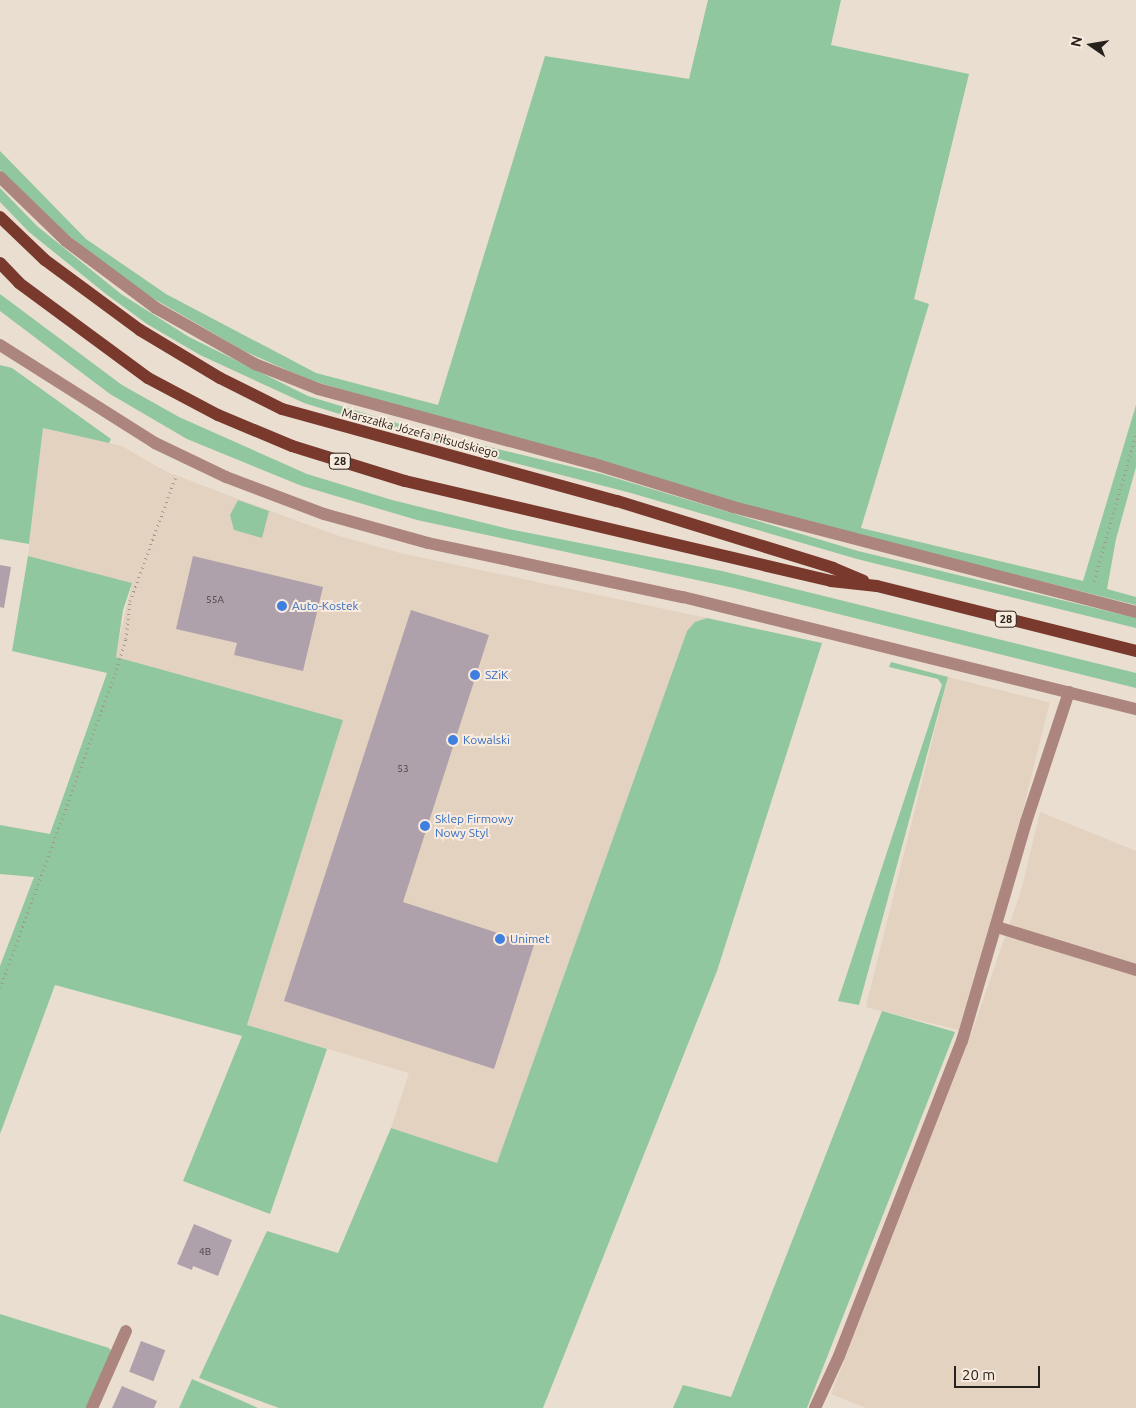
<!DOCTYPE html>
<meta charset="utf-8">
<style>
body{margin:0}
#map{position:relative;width:1136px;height:1408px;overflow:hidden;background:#eaded1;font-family:Ubuntu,sans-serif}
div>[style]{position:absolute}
.built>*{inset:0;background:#e3d2bf;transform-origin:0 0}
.green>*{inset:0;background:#90c79e}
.building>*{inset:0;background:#aea1ac;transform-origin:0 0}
.path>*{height:3px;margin-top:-1.5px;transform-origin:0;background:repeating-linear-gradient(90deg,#a0978d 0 1px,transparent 0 5px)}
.lane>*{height:12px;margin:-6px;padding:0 6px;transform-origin:6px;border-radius:6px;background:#ac857e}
.street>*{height:12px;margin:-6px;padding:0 6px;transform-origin:6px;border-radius:6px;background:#ac857e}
.primary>*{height:12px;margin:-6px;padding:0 6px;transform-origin:6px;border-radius:6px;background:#7a392d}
.dots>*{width:14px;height:14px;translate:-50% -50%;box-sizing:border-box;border:2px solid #f8ebde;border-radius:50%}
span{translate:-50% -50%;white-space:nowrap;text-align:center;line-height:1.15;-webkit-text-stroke:4px #f8ebde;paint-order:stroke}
.number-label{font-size:10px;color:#484140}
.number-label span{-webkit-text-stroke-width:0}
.shield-label span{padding:1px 4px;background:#f8ebde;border:1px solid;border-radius:4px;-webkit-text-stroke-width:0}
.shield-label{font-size:11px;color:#26211c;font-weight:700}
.street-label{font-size:12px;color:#26211c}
.shop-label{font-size:12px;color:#366cbe}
.left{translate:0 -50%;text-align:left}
.north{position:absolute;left:1066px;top:20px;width:50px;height:50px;-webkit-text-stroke:4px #f8ebde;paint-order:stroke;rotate:283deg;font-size:14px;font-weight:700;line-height:20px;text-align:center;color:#26211c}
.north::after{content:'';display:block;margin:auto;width:18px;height:22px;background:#26211c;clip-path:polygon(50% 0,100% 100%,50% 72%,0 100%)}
.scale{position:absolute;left:954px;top:1366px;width:86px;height:22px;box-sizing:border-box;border:2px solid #26211c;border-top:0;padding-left:6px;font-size:15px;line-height:18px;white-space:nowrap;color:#26211c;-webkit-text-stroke:4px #f8ebde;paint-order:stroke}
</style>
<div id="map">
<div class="built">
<i style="clip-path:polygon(43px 428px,122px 446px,165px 471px,238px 499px,336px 535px,400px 553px,707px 618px,695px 622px,687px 631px,497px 1163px,391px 1128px,409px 1073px,247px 1025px,343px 720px,115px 657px,132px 583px,28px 556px)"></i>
<i style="left:948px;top:677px;width:105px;height:340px;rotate:14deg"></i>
<i style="clip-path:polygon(1040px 812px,1136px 851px,1136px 1408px,866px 1408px,831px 1394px,970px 1037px,1021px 891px)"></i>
</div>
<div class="green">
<i style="clip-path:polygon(708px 0,841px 0,831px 45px,969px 74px,914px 299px,929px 304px,861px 528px,1083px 581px,1136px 405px,1136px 467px,1116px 539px,1107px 589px,1136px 597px,1136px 605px,859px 536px,454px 424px,307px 379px,244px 351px,130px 285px,66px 233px,0 170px,0 151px,86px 239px,166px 294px,316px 373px,438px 405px,545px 56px,689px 79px)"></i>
<i style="clip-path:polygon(0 188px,37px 226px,121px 294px,189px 337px,308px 396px,426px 432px,602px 474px,858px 551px,1136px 618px,1136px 628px,857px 559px,631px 493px,407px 435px,304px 403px,200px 355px,147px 324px,106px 294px,29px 232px,0 202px)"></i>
<i style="clip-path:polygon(0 294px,122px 385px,179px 417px,307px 474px,392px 500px,509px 529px,722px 571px,1136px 673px,1136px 688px,734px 588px,417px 520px,302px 486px,187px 439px,110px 394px,0 311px)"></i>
<i style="clip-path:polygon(0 365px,12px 368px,111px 439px,109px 443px,43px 428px,29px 544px,0 539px)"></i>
<i style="clip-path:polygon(238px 500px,269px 511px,262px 538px,234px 530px,230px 515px)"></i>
<i style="clip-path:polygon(28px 556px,132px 583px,123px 610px,116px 657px,343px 720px,247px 1025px,327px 1049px,270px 1214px,183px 1181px,242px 1036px,55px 985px,0 1134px,0 966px,34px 877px,0 874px,0 825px,50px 834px,107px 673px,12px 651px)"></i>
<i style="clip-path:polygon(707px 618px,822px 643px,717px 971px,543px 1408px,279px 1408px,199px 1378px,267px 1231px,338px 1253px,391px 1128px,497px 1163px,687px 631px,695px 622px)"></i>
<i style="clip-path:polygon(891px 662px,948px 677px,859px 1005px,838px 1001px,942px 685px,938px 679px,889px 667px)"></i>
<i style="clip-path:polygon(882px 1011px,955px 1032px,807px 1408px,673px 1408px,683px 1385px,731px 1397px)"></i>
<i style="clip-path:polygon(0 1314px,109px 1348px,112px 1352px,87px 1408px,0 1408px)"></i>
<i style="clip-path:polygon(192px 1379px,258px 1408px,179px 1408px)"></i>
</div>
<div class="building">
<i style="clip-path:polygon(193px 556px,323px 587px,303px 671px,234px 655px,237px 643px,176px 629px)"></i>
<i style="clip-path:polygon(0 565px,11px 567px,4px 608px,0 607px)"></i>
<i style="clip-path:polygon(411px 610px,489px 635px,403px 902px,534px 945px,494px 1069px,284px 1001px)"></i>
<i style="clip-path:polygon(194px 1224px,232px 1240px,218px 1276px,193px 1266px,192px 1270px,177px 1264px)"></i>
<i style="left:141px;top:1341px;width:26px;height:33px;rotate:21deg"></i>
<i style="clip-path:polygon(122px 1386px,157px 1401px,154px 1408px,112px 1408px)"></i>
</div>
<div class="path">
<i style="left:1094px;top:581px;width:152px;rotate:-74deg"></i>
<i style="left:0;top:988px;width:334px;rotate:-69.9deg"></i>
<i style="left:115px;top:674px;width:37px;rotate:-73deg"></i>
<i style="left:126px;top:639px;width:38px;rotate:-84deg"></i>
<i style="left:130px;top:601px;width:133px;rotate:-69.8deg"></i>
</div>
<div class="lane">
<i style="left:0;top:177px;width:92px;rotate:44.1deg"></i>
<i style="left:66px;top:241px;width:112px;rotate:36.7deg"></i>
<i style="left:156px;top:308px;width:114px;rotate:29.5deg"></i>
<i style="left:255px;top:364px;width:68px;rotate:21.6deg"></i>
<i style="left:318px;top:389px;width:283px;rotate:15.2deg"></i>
<i style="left:591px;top:463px;width:149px;rotate:17.2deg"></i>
<i style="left:733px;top:507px;width:416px;rotate:14.6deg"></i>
<i style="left:997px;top:927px;width:145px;rotate:17.2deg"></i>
<i style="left:92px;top:1408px;width:84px;rotate:-66.2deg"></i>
<i style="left:815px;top:1408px;width:57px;rotate:-65.2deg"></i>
<i style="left:839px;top:1356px;width:338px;rotate:-68.7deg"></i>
<i style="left:962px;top:1041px;width:228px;rotate:-73.7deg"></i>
<i style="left:1026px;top:822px;width:137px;rotate:-71.7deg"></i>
</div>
<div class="street">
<i style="left:0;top:345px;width:183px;rotate:32.3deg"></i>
<i style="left:155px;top:443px;width:79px;rotate:25.6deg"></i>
<i style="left:226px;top:477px;width:105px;rotate:20.7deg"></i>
<i style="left:324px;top:514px;width:108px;rotate:15.6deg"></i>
<i style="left:428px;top:543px;width:261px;rotate:12deg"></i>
<i style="left:683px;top:597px;width:467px;rotate:13.9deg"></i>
</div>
<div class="primary">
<i style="left:0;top:217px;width:62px;rotate:43.7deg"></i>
<i style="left:45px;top:260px;width:118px;rotate:36.4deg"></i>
<i style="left:140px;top:330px;width:93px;rotate:31deg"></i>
<i style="left:220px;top:378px;width:69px;rotate:26.6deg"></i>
<i style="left:282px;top:409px;width:347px;rotate:15.4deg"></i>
<i style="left:617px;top:501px;width:226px;rotate:17.2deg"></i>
<i style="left:833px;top:568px;width:33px;rotate:23deg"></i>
<i style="left:0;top:263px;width:28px;rotate:46deg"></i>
<i style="left:19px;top:283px;width:160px;rotate:36.4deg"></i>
<i style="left:148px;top:378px;width:79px;rotate:27.9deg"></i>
<i style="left:218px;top:415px;width:80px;rotate:22.7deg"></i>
<i style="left:292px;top:446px;width:118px;rotate:17.2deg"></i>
<i style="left:405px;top:481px;width:438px;rotate:13.2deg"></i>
<i style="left:831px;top:581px;width:46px;rotate:6.2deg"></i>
<i style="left:877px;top:586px;width:267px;rotate:14.1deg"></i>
</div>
<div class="dots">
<i style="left:282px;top:606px;background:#3f7fe0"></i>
<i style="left:475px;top:675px;background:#3f7fe0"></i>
<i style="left:453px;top:740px;background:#3f7fe0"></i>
<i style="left:425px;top:826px;background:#3f7fe0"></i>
<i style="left:500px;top:939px;background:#3f7fe0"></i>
</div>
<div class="number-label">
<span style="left:215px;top:600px">55A</span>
<span style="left:403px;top:769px">53</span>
<span style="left:205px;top:1252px">4B</span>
</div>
<div class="shield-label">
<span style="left:340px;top:461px">28</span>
<span style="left:1006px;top:619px">28</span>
</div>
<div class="street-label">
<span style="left:420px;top:433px;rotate:15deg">Marszałka Józefa Piłsudskiego</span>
</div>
<div class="shop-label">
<span class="left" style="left:292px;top:606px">Auto-Kostek</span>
<span class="left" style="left:485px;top:675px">SZiK</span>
<span class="left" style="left:463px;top:740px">Kowalski</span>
<span class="left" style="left:435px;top:826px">Sklep Firmowy<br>Nowy Styl</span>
<span class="left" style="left:510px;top:939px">Unimet</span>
</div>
<div class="north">N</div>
<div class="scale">20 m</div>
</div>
